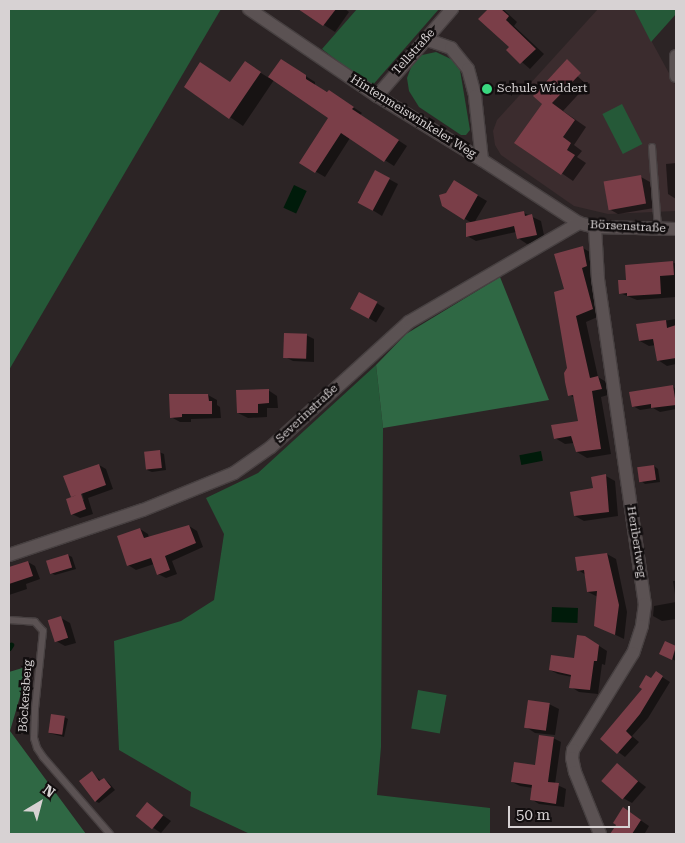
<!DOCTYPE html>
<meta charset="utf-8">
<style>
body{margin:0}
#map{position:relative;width:685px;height:843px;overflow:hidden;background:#2c2425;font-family:"Roboto Serif",serif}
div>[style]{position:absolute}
.built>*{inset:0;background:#3b2c2e}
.green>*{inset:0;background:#255938;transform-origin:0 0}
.forest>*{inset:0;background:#2f6844}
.water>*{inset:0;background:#001b0a;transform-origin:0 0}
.shadow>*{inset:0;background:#0007;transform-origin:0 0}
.stream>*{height:5px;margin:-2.5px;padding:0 2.5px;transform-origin:2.5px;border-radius:2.5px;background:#001b0a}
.building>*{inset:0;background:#7a3e48;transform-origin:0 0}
.roads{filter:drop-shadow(1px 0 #474041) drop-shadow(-1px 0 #474041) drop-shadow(0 1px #474041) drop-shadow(0 -1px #474041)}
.lane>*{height:6px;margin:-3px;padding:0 3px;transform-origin:3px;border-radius:3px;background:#5b5253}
.street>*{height:12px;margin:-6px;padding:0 6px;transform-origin:6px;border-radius:6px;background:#5b5253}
.dots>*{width:14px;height:14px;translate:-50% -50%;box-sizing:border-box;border:2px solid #120e0f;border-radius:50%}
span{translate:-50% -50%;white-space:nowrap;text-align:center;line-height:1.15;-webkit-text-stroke:5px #120e0f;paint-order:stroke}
.street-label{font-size:12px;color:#d7d2d3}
.poi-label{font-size:12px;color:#d7d2d3}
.left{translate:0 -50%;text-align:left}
.frame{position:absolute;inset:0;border:10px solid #d7d2d3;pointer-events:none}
.north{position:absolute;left:15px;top:778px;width:50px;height:50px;-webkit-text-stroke:4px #120e0f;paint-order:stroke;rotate:37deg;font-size:14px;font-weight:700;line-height:20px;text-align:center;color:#d7d2d3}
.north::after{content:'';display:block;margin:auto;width:18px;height:22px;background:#d7d2d3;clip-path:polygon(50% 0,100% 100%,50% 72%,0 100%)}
.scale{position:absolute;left:508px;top:806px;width:122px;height:22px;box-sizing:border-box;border:2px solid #d7d2d3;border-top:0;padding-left:6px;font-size:15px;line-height:18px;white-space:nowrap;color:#d7d2d3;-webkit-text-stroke:4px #120e0f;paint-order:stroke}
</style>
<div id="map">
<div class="built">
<i style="clip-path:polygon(598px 9px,634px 9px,676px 86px,676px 211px,608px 214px,574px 206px,501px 155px,495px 145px,493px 131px,497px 120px)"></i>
</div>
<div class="green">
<i style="clip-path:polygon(9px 9px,221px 9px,9px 370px)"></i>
<i style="clip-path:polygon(357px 9px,439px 9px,371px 87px,322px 49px)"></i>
<i style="clip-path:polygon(634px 9px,676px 9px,676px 14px,651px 42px)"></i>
<i style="clip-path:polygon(436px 52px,453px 60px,460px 70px,470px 130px,466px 135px,461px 135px,419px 107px,409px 91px,407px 78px,413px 62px,422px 55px)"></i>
<i style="left:622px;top:104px;width:45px;height:22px;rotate:63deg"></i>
<i style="clip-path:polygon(376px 365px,383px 428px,381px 747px,377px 795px,490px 808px,490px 834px,250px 834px,190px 806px,191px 792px,119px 750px,114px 641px,181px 621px,214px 600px,224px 534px,206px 498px,258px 473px)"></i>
<i style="left:418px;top:690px;width:29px;height:39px;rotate:10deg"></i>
</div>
<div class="forest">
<i style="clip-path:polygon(500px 277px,549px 400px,383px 428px,376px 365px,406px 334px)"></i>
<i style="clip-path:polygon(29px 666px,10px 731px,86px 834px,9px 834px,9px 672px)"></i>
</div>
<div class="water">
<i style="left:294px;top:185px;width:14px;height:25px;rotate:25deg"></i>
<i style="left:541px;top:451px;width:10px;height:22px;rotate:79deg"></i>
<i style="left:552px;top:607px;width:26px;height:15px;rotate:2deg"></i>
</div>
<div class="shadow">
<i style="clip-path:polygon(299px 9px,345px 9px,349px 12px,335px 32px)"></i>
<i style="clip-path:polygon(490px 9px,503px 9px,517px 22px,514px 26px,544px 54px,530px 69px,508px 50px,511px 47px,480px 19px)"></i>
<i style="clip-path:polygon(245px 63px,269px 78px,290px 66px,315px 82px,315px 86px,338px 97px,362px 113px,360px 115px,407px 146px,394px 166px,350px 138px,325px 177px,301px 163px,330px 118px,274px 80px,243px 126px,186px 87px,231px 83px)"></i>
<i style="clip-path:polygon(574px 73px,587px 85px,563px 111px,586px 127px,574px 145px,582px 151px,577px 157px,586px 163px,573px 181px,516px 142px)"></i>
<i style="clip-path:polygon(676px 163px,676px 199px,668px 194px,666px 164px)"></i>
<i style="clip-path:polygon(376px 172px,398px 184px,382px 216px,358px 201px)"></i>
<i style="clip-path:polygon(641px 177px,650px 182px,654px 208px,618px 214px,609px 209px)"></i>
<i style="clip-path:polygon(454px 182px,487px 201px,474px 223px,524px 213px,541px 221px,545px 240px,527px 244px,518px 238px,516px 232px,476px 241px,467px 236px,472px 223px,443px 206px)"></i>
<i style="clip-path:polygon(583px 248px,593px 254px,602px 315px,586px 322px,598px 377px,608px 383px,611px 394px,601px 397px,611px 454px,587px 458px,577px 452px,574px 443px,565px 444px,555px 438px,580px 422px,575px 398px,569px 395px,565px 290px)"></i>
<i style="clip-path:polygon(676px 263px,676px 297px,637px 300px,620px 293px,627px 281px,626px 267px)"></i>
<i style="left:360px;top:293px;width:29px;height:17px;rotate:31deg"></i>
<i style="clip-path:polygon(676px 319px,676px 364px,667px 366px,658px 360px,656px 345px,649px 346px,640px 341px,638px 325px)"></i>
<i style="clip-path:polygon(306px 335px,314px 339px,314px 362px,293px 361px,285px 357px)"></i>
<i style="clip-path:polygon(672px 386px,676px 389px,676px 409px,660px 412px,653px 408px,640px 410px,633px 406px)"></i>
<i style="clip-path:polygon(268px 390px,277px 396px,278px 408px,267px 408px,267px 417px,248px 418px,238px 413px)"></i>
<i style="clip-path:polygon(208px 395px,217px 400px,217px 405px,220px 407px,221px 418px,191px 419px,191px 422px,180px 422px,171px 417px)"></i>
<i style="clip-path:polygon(159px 452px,164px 454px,166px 470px,152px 472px,147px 470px)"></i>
<i style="clip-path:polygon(evenodd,99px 465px,106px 469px,113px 489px,88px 498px,93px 514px,80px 518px,72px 514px,67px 500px,74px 498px,65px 477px,99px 465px,80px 487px,84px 500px,82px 500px,78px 488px,80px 487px)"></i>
<i style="clip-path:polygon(654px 466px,658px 469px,660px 482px,645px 484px,641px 481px)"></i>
<i style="clip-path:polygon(606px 476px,615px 481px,618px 516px,584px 521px,575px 516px)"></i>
<i style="clip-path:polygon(189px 526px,197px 531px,203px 547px,172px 561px,177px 574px,166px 578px,158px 574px,154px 564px,136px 570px,128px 565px,140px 529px,148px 534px,149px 538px)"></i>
<i style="clip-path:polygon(607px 554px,616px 559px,627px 612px,624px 639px,595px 625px,598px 597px,588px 592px,586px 575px,578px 570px)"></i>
<i style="clip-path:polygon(68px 555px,72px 557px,76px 569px,55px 575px,51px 573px)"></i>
<i style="clip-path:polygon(28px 562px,35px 566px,40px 579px,26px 584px,27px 589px,9px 595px,9px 569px)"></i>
<i style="clip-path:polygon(673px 581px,676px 581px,676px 601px)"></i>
<i style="clip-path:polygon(676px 602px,676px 619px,662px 621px,653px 616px,654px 606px)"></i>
<i style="clip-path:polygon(61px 618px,70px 623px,76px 643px,65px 646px,56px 641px)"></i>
<i style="clip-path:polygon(593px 642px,607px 651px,605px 665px,602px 664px,598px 694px,579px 692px,571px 687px,572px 677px,558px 674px,550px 670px,576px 659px)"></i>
<i style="clip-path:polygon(666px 643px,676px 648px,676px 661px,665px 656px)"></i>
<i style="clip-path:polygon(656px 673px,670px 682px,648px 718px,632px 736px,639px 742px,625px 757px,601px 739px)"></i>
<i style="clip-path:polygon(549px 704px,559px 709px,555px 735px,535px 733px,526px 727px)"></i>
<i style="clip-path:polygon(64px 717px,68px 719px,64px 737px,49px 733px)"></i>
<i style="clip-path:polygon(553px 738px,561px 742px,555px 784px,566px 789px,564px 807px,539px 804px,531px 799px,533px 788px,520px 786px,512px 782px,536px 766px)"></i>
<i style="clip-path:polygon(617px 765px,646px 787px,632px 803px,623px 798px)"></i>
<i style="clip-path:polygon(92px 773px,101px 781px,104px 779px,108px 782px,115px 790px,99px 803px,95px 801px)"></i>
<i style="clip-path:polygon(147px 804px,171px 821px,161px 833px,152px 827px)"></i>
<i style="clip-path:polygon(624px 809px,649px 826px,645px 833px,647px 834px,612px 833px)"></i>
</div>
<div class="stream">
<i style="left:9px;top:648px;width:4px;rotate:-56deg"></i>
</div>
<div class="building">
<i style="clip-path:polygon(298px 9px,336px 9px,323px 26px)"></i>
<i style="clip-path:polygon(488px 9px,501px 9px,509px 16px,506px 20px,536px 49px,520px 64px,506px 50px,509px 47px,478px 19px)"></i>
<i style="clip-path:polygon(281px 59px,306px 75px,306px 79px,327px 92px,329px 90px,354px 107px,352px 109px,399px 140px,384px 162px,341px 133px,315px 173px,299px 163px,328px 118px,268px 77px)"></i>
<i style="clip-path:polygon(567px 59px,581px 73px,552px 103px,575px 120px,563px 137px,571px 143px,567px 150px,575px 155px,561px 175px,514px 143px,542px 104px,533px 96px)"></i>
<i style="clip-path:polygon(245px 61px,261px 72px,229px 119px,184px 87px,200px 62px,230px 82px)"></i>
<i style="left:375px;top:170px;width:17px;height:37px;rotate:28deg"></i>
<i style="left:641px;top:175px;width:29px;height:38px;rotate:80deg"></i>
<i style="clip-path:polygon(454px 180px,478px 195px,464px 220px,442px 206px,439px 195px,446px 193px)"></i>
<i style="clip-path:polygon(524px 211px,525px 216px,532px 214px,537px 235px,517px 239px,514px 226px,466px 237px,466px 223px)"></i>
<i style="clip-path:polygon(583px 246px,587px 266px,582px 268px,593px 309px,576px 316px,590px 378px,598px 376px,602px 389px,592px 391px,601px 449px,576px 452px,571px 436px,554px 439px,551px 425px,578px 421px,573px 395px,568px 396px,565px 382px,564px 373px,567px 368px,554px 292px,564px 289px,554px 254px)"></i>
<i style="clip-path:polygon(673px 261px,674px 275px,660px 276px,661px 294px,627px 296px,627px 293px,619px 294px,618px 280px,626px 280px,625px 265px)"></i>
<i style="left:359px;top:292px;width:21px;height:19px;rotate:28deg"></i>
<i style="clip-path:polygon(666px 320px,667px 328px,676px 325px,676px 358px,657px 361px,653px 339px,639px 341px,636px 324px)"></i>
<i style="left:284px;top:333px;width:23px;height:25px;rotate:2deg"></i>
<i style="clip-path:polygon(673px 385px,676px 405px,651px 408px,651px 404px,632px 407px,629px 392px)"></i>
<i style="clip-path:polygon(269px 389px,269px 403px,258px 404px,258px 413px,237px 413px,236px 390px)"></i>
<i style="clip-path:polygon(169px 394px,208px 394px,209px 401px,212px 401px,212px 414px,182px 414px,182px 417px,170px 418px)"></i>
<i style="left:160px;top:450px;width:18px;height:16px;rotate:84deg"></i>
<i style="clip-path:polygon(99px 464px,106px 485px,81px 494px,86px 509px,71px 515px,66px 499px,77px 495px,71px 497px,63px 476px)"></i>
<i style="left:654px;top:465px;width:15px;height:17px;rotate:82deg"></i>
<i style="clip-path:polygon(606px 474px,609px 512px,574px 516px,570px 492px,593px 488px,591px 477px)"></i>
<i style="clip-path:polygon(189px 525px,196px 543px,165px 556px,170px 570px,157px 575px,151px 558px,127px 566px,117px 536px,140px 528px,144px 538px)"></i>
<i style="clip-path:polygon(607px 553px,619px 605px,615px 635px,594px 626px,597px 591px,587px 592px,584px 570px,577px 571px,575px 557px)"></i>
<i style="left:68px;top:554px;width:14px;height:23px;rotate:73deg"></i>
<i style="clip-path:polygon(28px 561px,33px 576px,9px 584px,9px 567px)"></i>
<i style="left:61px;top:616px;width:23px;height:14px;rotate:72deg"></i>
<i style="clip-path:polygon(577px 635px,585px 636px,599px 645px,597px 661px,594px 661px,590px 690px,569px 688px,571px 675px,549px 670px,551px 655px,574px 658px)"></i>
<i style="clip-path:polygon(665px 641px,676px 646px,672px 660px,659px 654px)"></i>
<i style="clip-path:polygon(656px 671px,663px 676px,640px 714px,626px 731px,632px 737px,617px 754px,600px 739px,642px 689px,639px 687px,646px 675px,651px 678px)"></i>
<i style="left:528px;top:700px;width:22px;height:28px;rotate:8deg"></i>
<i style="left:51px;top:714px;width:14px;height:19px;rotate:8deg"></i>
<i style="clip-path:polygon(539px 735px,554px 737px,548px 782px,559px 783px,556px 804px,530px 800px,532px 785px,511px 782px,514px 762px,535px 765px)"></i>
<i style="left:617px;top:763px;width:28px;height:24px;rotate:41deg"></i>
<i style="clip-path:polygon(92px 771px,99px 781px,104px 778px,111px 787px,95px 802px,79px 781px)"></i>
<i style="left:147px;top:802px;width:21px;height:18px;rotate:39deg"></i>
<i style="clip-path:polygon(623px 807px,641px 820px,632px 834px,610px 834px,616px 825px,613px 823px)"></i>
</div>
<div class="roads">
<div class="lane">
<i style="left:652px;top:147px;width:82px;rotate:85.8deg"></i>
<i style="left:9px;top:620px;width:26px;rotate:4deg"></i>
<i style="left:35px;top:622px;width:12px;rotate:48deg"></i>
<i style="left:43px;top:631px;width:78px;rotate:95.9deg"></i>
<i style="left:35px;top:709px;width:29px;rotate:92deg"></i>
<i style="left:34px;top:738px;width:10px;rotate:73deg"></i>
<i style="left:37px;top:748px;width:11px;rotate:56deg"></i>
<i style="left:43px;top:757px;width:102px;rotate:49deg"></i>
</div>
<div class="street">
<i style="left:249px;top:9px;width:155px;rotate:34.2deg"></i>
<i style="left:377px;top:96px;width:123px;rotate:31.4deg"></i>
<i style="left:482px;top:160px;width:116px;rotate:33deg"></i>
<i style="left:579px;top:223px;width:16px;rotate:14deg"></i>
<i style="left:595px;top:227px;width:81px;rotate:1.4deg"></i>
<i style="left:425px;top:39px;width:28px;rotate:19deg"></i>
<i style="left:451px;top:48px;width:27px;rotate:51deg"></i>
<i style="left:468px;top:69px;width:28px;rotate:75deg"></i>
<i style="left:475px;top:96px;width:64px;rotate:83.8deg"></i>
<i style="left:676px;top:56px;width:20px;rotate:90deg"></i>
<i style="left:377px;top:96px;width:115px;rotate:-49.2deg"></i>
<i style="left:595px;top:227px;width:52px;rotate:86.7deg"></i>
<i style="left:598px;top:279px;width:328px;rotate:81.8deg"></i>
<i style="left:645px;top:604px;width:22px;rotate:98deg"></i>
<i style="left:642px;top:626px;width:28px;rotate:108deg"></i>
<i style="left:633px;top:653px;width:114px;rotate:121.7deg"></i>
<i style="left:573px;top:750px;width:8px;rotate:97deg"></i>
<i style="left:572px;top:758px;width:14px;rotate:78deg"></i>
<i style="left:575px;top:772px;width:67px;rotate:68deg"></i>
<i style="left:9px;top:555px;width:141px;rotate:-18.6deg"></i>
<i style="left:143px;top:510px;width:98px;rotate:-22.1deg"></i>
<i style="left:234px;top:473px;width:45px;rotate:-35.1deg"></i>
<i style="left:271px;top:447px;width:186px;rotate:-42.2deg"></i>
<i style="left:409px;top:322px;width:197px;rotate:-30.2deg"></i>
</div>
</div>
<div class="dots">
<i style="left:487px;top:89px;background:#39d87f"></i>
</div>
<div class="street-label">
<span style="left:414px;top:52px;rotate:-48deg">Tellstraße</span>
<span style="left:413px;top:117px;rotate:32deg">Hintenmeiswinkeler Weg</span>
<span style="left:628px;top:227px;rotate:3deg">Börsenstraße</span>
<span style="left:307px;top:414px;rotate:-43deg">Severinstraße</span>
<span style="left:636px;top:542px;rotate:81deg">Heribertweg</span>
<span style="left:26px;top:696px;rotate:-86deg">Böckersberg</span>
</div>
<div class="poi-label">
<span class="left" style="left:497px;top:89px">Schule Widdert</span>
</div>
<div class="frame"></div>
<div class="north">N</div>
<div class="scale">50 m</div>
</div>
